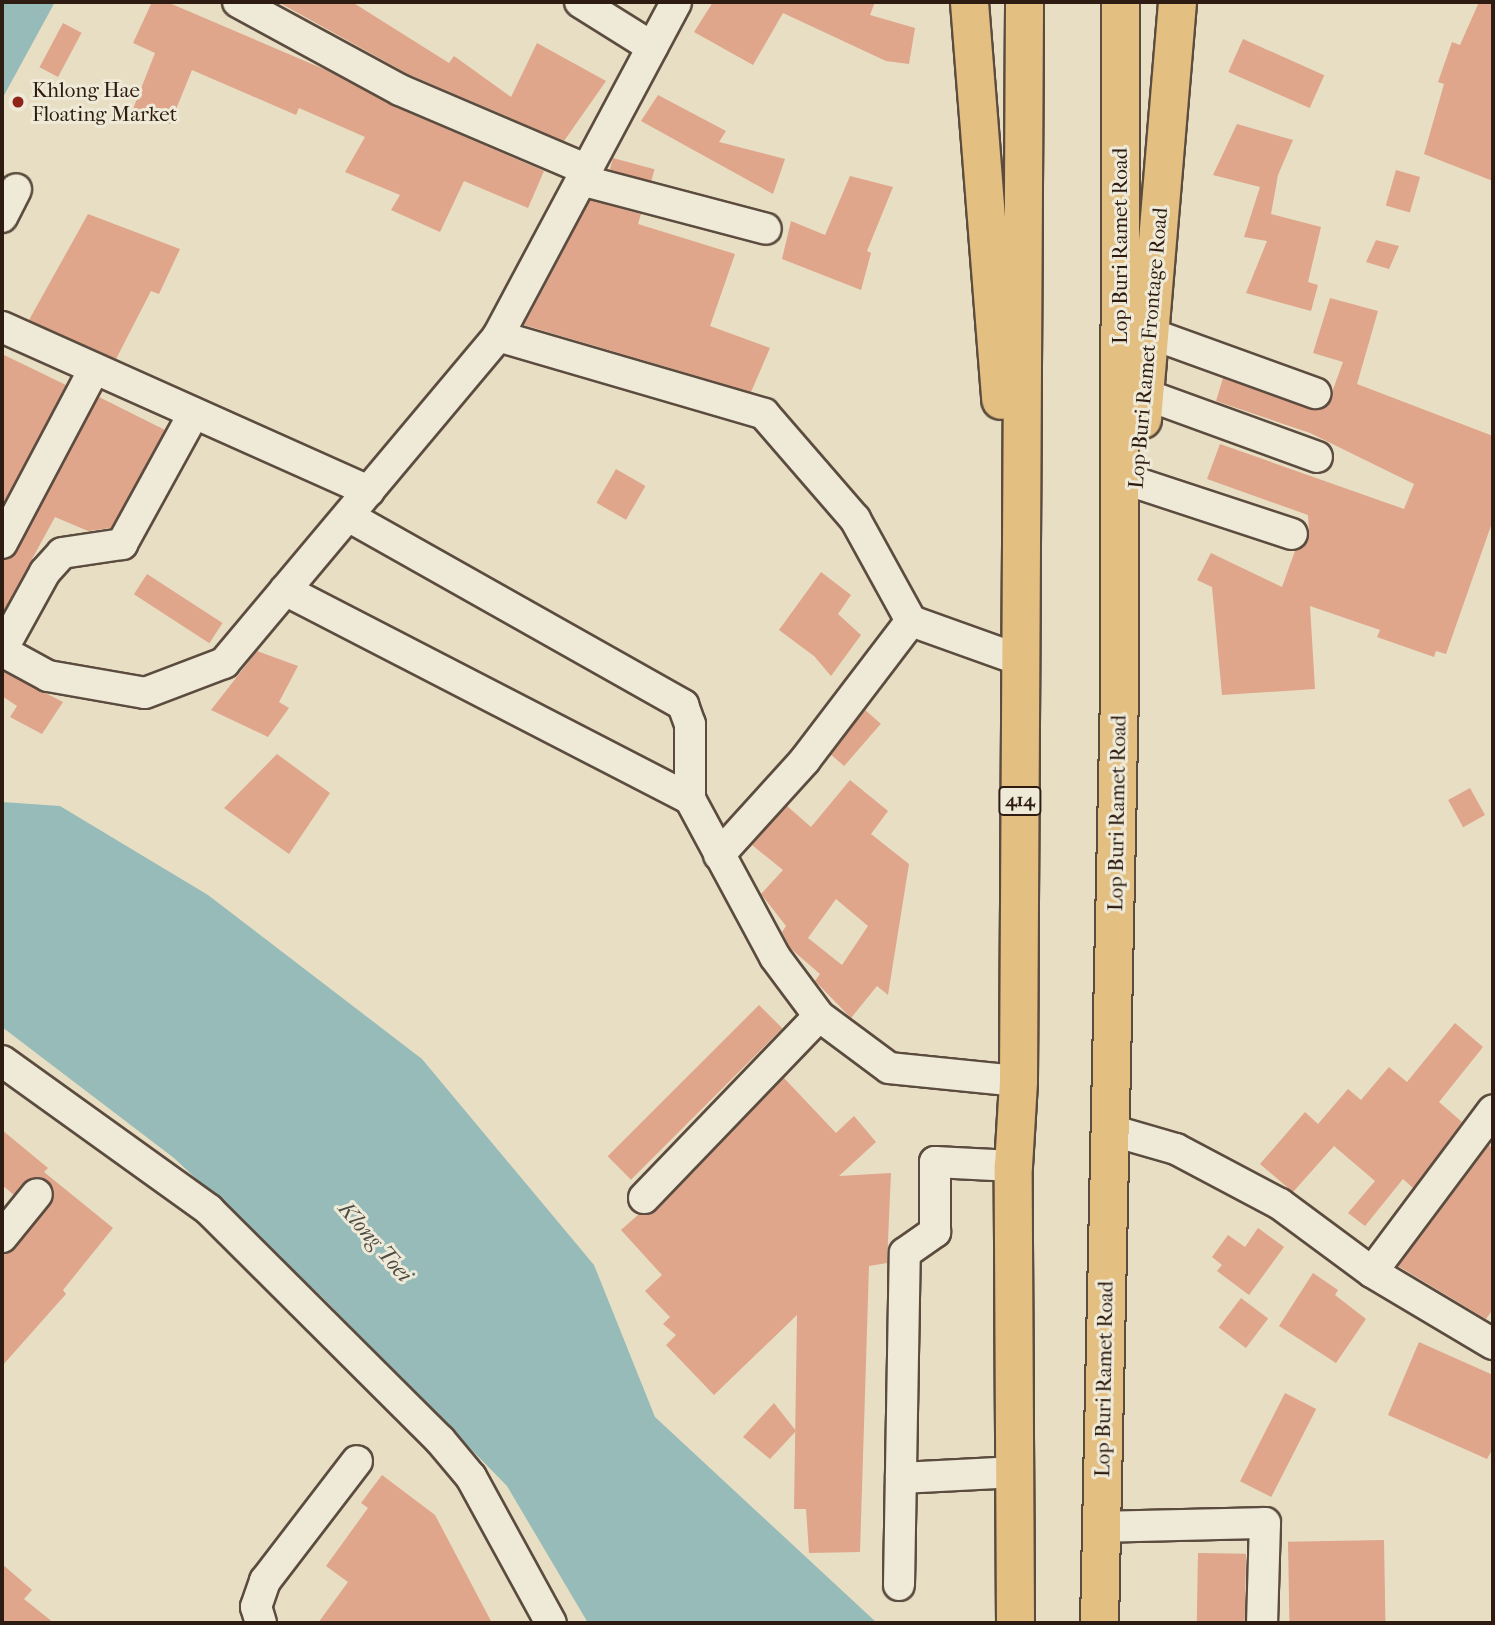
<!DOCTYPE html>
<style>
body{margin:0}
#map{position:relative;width:1495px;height:1625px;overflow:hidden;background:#e7dec3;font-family:"IM FELL French Canon",serif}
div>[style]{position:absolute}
.water>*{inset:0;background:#97bbb9}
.building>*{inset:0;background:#dfa68b;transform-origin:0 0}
.roads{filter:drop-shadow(2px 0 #5c4c3f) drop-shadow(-2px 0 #5c4c3f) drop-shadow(0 2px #5c4c3f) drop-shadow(0 -2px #5c4c3f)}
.minor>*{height:30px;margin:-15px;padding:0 15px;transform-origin:15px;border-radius:15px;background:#efead8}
.major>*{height:37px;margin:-18.5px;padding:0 18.5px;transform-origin:18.5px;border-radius:18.5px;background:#e4bf82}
.dots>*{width:19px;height:19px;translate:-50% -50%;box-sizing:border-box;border:4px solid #efead8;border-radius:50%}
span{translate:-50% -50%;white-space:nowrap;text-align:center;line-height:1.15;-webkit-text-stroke:6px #efead8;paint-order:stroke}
.shield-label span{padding:2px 5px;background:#efead8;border:2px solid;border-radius:5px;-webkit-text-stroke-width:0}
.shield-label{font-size:19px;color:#2e1c13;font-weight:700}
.poi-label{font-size:21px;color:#2e1c13}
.left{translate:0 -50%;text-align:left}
.street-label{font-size:21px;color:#2e1c13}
.water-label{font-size:23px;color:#4e4c45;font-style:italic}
.frame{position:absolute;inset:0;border:4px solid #2e1c13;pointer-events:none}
</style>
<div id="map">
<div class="water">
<i style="clip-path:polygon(2px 2px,55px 2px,2px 99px)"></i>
<i style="clip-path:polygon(2px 802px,60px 806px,208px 895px,422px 1059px,594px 1265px,655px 1417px,877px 1623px,588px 1623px,507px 1486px,323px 1298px,174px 1158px,2px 1027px)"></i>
</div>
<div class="building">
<i style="clip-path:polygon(152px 2px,167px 2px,326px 70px,393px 106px,544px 171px,528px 208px,464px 181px,440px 232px,391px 210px,400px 195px,345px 172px,365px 137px,299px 108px,296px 115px,192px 70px,170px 124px,133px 109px,155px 53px,133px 43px)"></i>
<i style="clip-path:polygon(278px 2px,352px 2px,449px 63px,454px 56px,511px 97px,537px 43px,606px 81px,564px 141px,408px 74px)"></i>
<i style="clip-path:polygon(713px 2px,875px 2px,870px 15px,915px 28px,909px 64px,886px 61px,783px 13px,753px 65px,694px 32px)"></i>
<i style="clip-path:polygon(1479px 2px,1493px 2px,1493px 181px,1424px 154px,1444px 84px,1438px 82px,1452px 42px,1460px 45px)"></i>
<i style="left:63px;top:23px;width:21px;height:50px;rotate:28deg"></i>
<i style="left:1243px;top:39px;width:89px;height:36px;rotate:24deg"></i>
<i style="clip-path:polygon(658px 95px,726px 131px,719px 142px,785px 159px,773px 194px,641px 121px)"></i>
<i style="clip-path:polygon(1237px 124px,1293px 140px,1278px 175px,1271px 214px,1321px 227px,1308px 282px,1318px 285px,1311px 311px,1246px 293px,1267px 241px,1244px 237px,1260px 187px,1213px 175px)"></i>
<i style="left:613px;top:158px;width:43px;height:13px;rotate:15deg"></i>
<i style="left:1396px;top:170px;width:25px;height:37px;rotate:16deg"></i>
<i style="clip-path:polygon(850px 176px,893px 187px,867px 251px,871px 253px,861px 290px,782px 259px,791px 221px,825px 235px)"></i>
<i style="clip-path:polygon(590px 200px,641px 214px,638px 224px,735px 254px,710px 326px,770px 348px,751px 392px,524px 325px)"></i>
<i style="clip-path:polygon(88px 214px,180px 249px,159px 294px,151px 291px,116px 359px,29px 320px)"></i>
<i style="clip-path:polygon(1376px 240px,1399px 246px,1389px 269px,1366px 262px)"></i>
<i style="clip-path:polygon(1330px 298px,1378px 311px,1357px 384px,1493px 436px,1493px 520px,1446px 654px,1436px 651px,1434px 657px,1377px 637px,1380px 630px,1310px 606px,1315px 689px,1222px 695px,1212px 587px,1197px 580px,1211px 553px,1282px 587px,1295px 551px,1304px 547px,1309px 531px,1308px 515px,1207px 479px,1220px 444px,1404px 509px,1414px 484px,1310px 433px,1216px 401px,1223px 378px,1309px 409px,1327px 406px,1343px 362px,1313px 353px)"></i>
<i style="clip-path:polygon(2px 354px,66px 385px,2px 506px)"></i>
<i style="clip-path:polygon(99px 397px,165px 430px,111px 528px,88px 531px,55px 517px,2px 614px,2px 560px,17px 551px)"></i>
<i style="left:616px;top:469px;width:34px;height:39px;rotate:30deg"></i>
<i style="clip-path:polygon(821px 572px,851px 595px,838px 614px,861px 635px,831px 676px,814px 656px,779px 630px)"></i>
<i style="left:147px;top:574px;width:90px;height:24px;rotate:33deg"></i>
<i style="clip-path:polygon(257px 651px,298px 666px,279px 702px,289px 708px,268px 737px,211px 710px)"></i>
<i style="clip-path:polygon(2px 671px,63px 702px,42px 734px,10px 717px,17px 706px,2px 696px)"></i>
<i style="left:865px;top:710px;width:21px;height:56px;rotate:41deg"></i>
<i style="clip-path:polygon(277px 754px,330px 793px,289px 854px,224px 808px)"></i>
<i style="clip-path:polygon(evenodd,850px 780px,888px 811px,871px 834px,909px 864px,888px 995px,877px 986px,851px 1018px,815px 981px,820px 974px,790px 948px,782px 932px,786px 926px,761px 894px,783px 870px,752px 845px,787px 806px,811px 827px,850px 780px,836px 899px,868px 926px,842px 965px,808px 938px,836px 899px)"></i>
<i style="left:1470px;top:788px;width:31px;height:25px;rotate:61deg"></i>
<i style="left:759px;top:1005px;width:33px;height:214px;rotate:45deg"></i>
<i style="clip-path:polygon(1455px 1023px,1483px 1047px,1439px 1102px,1462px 1122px,1413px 1188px,1403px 1179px,1365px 1226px,1348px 1213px,1375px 1181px,1334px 1146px,1293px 1192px,1260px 1164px,1305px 1112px,1318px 1124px,1348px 1089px,1361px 1100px,1389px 1067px,1407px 1082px)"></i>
<i style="clip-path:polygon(784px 1078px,836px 1133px,854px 1116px,876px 1142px,839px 1176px,891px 1173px,887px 1263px,869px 1266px,860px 1552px,809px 1553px,806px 1509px,794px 1509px,797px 1315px,714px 1395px,666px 1345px,676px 1335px,663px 1324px,670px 1317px,645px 1291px,662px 1275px,621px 1230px,639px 1214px,657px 1210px)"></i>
<i style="clip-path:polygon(2px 1130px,48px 1168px,44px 1172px,113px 1228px,63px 1290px,66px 1294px,2px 1366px,2px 1255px,16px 1248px,54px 1196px,53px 1187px,40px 1177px,30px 1178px,14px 1195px,2px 1185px)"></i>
<i style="clip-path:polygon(1489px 1145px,1493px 1149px,1493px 1309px,1486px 1319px,1398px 1266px)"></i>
<i style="clip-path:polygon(1258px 1228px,1284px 1247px,1249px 1295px,1217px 1271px,1222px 1265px,1212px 1257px,1228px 1235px,1245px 1247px)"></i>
<i style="clip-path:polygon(1313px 1273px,1338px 1290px,1335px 1295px,1366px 1319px,1336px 1363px,1279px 1326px)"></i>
<i style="left:1241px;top:1298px;width:34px;height:37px;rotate:37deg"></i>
<i style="clip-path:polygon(1419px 1342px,1493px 1375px,1493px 1448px,1487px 1459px,1388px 1415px)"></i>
<i style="left:1285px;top:1393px;width:35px;height:99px;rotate:27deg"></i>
<i style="clip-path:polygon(774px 1403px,796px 1431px,770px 1459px,743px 1437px)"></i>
<i style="clip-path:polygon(382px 1475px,435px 1515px,492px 1623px,318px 1623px,348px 1582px,326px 1566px,368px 1508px,361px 1503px)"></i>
<i style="left:1384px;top:1540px;width:83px;height:96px;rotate:89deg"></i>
<i style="left:1198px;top:1553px;width:48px;height:70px;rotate:1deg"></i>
<i style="clip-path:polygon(2px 1564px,32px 1590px,24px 1599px,54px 1623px,2px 1623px)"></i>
</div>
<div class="roads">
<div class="minor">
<i style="left:238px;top:2px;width:184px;rotate:28.5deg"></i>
<i style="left:400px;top:90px;width:201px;rotate:23.1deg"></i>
<i style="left:580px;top:2px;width:85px;rotate:32deg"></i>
<i style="left:581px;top:180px;width:191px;rotate:14.8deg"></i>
<i style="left:2px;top:217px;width:31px;rotate:-63deg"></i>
<i style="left:2px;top:327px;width:402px;rotate:24.1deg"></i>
<i style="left:1149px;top:333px;width:177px;rotate:19.9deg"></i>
<i style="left:498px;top:336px;width:277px;rotate:16.3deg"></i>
<i style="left:764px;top:414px;width:139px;rotate:49.1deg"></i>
<i style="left:855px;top:519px;width:116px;rotate:61.2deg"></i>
<i style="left:911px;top:621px;width:116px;rotate:19.7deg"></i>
<i style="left:1144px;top:394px;width:184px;rotate:20deg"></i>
<i style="left:1137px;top:483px;width:163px;rotate:18.2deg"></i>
<i style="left:348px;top:516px;width:385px;rotate:29.4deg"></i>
<i style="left:683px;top:705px;width:20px;rotate:70deg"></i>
<i style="left:690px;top:724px;width:75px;rotate:90deg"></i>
<i style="left:690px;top:799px;width:179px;rotate:61.7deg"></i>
<i style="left:775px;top:957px;width:74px;rotate:53.3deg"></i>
<i style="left:819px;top:1016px;width:87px;rotate:36.6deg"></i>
<i style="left:889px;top:1068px;width:130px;rotate:5.8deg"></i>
<i style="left:2px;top:543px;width:197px;rotate:-62.1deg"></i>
<i style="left:285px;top:590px;width:456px;rotate:27.3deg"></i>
<i style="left:2px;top:650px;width:89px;rotate:-61.1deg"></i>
<i style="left:45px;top:572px;width:25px;rotate:-48deg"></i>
<i style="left:62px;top:553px;width:61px;rotate:-8.5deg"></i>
<i style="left:122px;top:544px;width:149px;rotate:-61.2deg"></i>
<i style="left:2px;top:651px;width:52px;rotate:28.5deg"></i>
<i style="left:48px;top:676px;width:98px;rotate:9.9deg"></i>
<i style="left:145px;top:693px;width:85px;rotate:-20.8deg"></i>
<i style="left:224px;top:663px;width:427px;rotate:-50deg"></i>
<i style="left:498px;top:336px;width:378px;rotate:-61.9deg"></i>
<i style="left:719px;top:855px;width:128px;rotate:-47.8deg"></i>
<i style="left:805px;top:760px;width:175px;rotate:-52.7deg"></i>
<i style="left:2px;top:1061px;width:255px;rotate:35.7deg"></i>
<i style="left:209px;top:1210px;width:326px;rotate:44.9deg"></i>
<i style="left:440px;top:1440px;width:48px;rotate:50deg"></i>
<i style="left:471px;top:1477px;width:166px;rotate:61.3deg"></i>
<i style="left:1110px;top:1130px;width:69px;rotate:16.1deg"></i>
<i style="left:1176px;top:1149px;width:118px;rotate:27.9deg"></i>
<i style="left:1280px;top:1204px;width:114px;rotate:36.5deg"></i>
<i style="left:1372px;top:1272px;width:141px;rotate:30.8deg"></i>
<i style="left:644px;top:1198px;width:252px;rotate:-46.1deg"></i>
<i style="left:2px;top:1237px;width:55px;rotate:-50.9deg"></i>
<i style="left:1372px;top:1272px;width:202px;rotate:-53.2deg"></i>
<i style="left:901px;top:1478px;width:115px;rotate:-3deg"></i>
<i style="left:1101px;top:1527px;width:164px;rotate:-1.4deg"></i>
<i style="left:1265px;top:1523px;width:100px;rotate:91.7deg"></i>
<i style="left:899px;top:1585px;width:332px;rotate:-89deg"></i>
<i style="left:905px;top:1253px;width:37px;rotate:-35deg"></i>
<i style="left:935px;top:1232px;width:70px;rotate:-90deg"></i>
<i style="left:935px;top:1162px;width:78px;rotate:2.9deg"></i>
<i style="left:261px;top:1623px;width:17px;rotate:-107deg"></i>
<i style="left:256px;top:1607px;width:28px;rotate:-71deg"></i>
<i style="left:265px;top:1581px;width:151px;rotate:-52.5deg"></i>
</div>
<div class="major">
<i style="left:969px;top:2px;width:399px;rotate:85.5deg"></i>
<i style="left:1142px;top:419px;width:418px;rotate:-85.2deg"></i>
<i style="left:1015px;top:1623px;width:457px;rotate:-90.3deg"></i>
<i style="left:1013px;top:1166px;width:85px;rotate:-86.6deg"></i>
<i style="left:1018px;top:1081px;width:1079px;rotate:-89.68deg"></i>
<i style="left:1099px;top:1623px;width:928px;rotate:-88.77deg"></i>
<i style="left:1119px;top:695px;width:693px;rotate:-89.92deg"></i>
</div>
</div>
<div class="dots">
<i style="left:18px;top:102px;background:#8f2418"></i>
</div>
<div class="shield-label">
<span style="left:1020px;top:801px">414</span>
</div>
<div class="poi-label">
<span class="left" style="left:32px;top:102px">Khlong Hae<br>Floating Market</span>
</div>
<div class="street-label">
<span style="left:1120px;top:246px;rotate:-90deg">Lop Buri Ramet Road</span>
<span style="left:1148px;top:348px;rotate:-85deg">Lop Buri Ramet Frontage Road</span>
<span style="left:1117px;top:813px;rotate:-89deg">Lop Buri Ramet Road</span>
<span style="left:1104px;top:1379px;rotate:-89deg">Lop Buri Ramet Road</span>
</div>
<div class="water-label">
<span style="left:375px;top:1242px;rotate:49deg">Klong Toei</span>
</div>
<div class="frame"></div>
</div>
